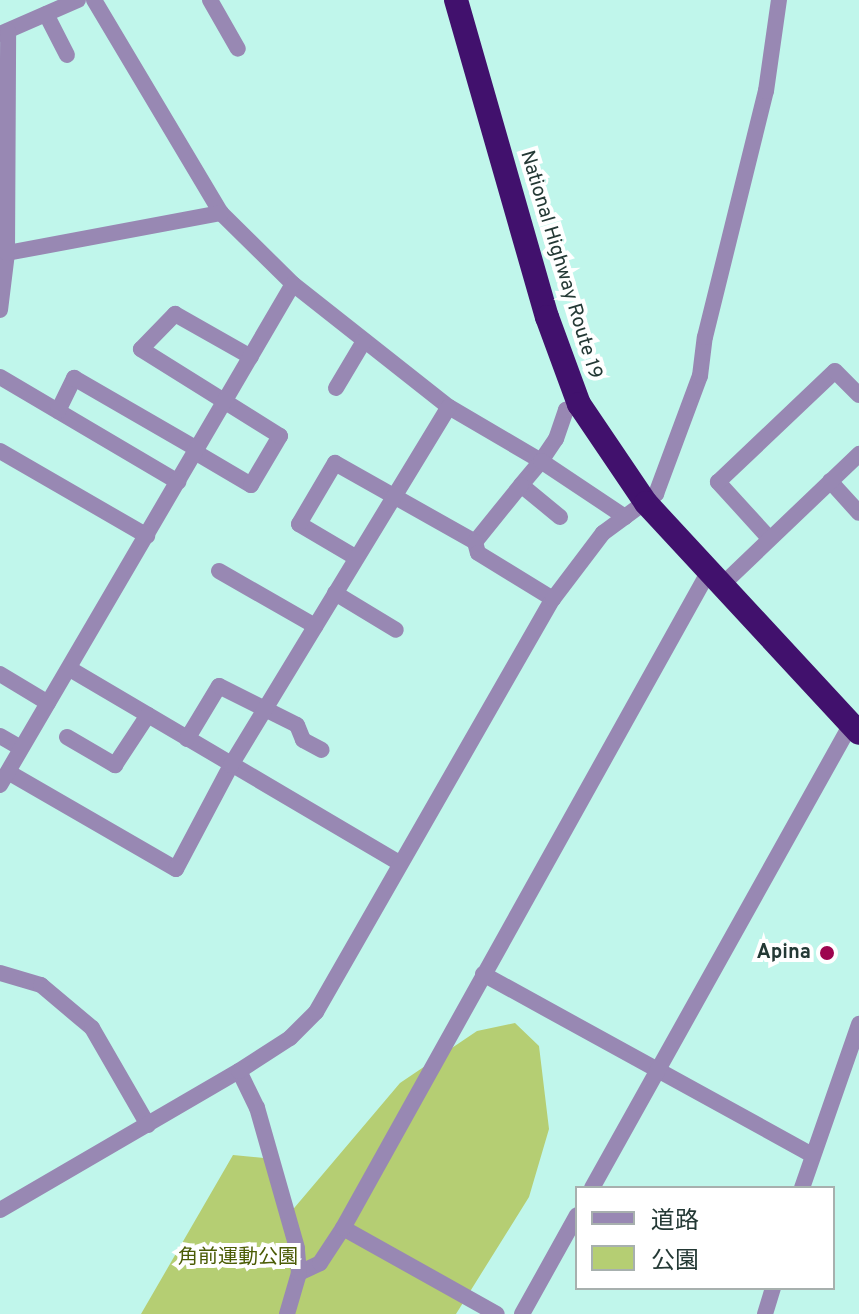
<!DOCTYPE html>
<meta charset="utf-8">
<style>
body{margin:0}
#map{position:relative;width:859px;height:1314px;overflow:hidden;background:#c0f6eb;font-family:Overpass,"Noto Sans JP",sans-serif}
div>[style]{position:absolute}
.green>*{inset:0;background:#b5ce73}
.minor>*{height:16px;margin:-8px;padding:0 8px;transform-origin:8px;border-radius:8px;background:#9888b3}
.highway>*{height:24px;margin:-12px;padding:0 12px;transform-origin:12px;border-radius:12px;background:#41116d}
.dots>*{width:22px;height:22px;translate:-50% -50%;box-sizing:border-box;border:4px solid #fff;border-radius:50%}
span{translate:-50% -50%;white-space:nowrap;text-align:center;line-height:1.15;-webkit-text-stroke:8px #fff;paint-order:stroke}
.street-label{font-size:20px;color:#243935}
.poi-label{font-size:20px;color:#243935;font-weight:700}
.right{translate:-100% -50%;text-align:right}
.park-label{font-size:20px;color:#4b5c05}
.legend{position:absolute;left:575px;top:1186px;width:260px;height:104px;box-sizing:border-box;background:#fff;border:2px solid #a7b0ae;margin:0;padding:10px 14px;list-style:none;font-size:24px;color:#243935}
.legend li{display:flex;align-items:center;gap:16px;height:40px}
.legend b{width:40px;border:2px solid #a7b0ae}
</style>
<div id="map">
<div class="green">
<i style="clip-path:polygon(515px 1023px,539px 1046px,549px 1129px,529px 1197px,456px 1314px,141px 1314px,233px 1155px,264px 1158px,284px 1220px,400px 1083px,477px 1031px)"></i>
</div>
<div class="minor">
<i style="left:94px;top:0;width:248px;rotate:59.2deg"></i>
<i style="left:221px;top:213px;width:101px;rotate:44.6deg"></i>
<i style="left:293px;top:284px;width:199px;rotate:38.3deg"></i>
<i style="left:449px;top:407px;width:107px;rotate:30.4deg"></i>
<i style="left:541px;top:461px;width:27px;rotate:-56deg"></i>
<i style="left:556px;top:439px;width:31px;rotate:-71deg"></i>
<i style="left:566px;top:410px;width:14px;rotate:-25deg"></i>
<i style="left:210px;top:0;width:56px;rotate:60.3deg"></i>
<i style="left:46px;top:14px;width:46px;rotate:62.9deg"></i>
<i style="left:0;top:34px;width:85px;rotate:-23.6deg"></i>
<i style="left:7px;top:253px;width:218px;rotate:-10.6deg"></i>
<i style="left:0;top:310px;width:57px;rotate:-83deg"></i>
<i style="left:7px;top:253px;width:222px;rotate:-89.7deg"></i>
<i style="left:0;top:377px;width:207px;rotate:30.5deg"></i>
<i style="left:336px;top:388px;width:55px;rotate:-59.2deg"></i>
<i style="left:58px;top:411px;width:37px;rotate:-64deg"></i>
<i style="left:74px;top:378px;width:142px;rotate:30deg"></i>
<i style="left:0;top:451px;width:170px;rotate:30deg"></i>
<i style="left:195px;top:452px;width:65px;rotate:30.5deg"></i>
<i style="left:251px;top:485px;width:57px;rotate:-59.4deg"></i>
<i style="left:280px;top:436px;width:164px;rotate:-148deg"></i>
<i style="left:141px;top:349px;width:49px;rotate:-45.8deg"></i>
<i style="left:175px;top:314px;width:87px;rotate:29.5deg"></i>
<i style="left:830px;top:481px;width:43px;rotate:47.8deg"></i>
<i style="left:560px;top:517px;width:50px;rotate:-140.6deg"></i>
<i style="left:521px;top:485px;width:31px;rotate:-50deg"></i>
<i style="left:541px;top:461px;width:101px;rotate:33.7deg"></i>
<i style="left:769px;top:538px;width:76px;rotate:-132.3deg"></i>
<i style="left:718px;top:482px;width:161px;rotate:-43.5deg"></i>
<i style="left:835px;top:371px;width:34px;rotate:45deg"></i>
<i style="left:475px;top:542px;width:73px;rotate:-51.1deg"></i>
<i style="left:355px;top:557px;width:65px;rotate:-149.5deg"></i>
<i style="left:299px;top:524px;width:71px;rotate:-59.5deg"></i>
<i style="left:335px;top:463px;width:161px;rotate:29.4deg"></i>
<i style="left:475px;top:542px;width:11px;rotate:75deg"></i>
<i style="left:478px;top:553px;width:88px;rotate:31.5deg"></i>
<i style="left:219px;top:571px;width:111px;rotate:29.8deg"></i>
<i style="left:722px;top:585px;width:190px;rotate:-43.7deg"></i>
<i style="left:335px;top:593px;width:71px;rotate:31.2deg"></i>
<i style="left:70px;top:669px;width:382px;rotate:30.5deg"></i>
<i style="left:0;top:674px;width:56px;rotate:31.1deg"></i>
<i style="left:0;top:736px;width:24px;rotate:30deg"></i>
<i style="left:67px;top:737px;width:56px;rotate:30.3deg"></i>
<i style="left:115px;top:765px;width:60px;rotate:-56.6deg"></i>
<i style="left:187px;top:739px;width:62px;rotate:-58.9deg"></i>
<i style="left:219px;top:686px;width:87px;rotate:26.6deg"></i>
<i style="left:297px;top:725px;width:16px;rotate:68deg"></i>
<i style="left:303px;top:740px;width:21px;rotate:28deg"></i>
<i style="left:8px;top:772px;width:194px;rotate:30deg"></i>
<i style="left:176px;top:869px;width:118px;rotate:-62.1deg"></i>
<i style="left:231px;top:765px;width:419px;rotate:-58.7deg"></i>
<i style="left:0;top:785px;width:580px;rotate:-59.68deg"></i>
<i style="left:0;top:973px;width:43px;rotate:16.3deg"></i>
<i style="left:41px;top:985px;width:67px;rotate:40.1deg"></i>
<i style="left:92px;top:1028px;width:112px;rotate:60deg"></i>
<i style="left:483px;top:974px;width:374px;rotate:28.8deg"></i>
<i style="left:592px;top:1188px;width:531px;rotate:-60.83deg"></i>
<i style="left:802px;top:1188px;width:174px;rotate:-70.8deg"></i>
<i style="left:0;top:1210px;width:276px;rotate:-30.2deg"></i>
<i style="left:343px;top:1228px;width:176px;rotate:29.2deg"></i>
<i style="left:299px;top:1273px;width:23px;rotate:-25deg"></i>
<i style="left:320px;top:1263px;width:42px;rotate:-56.7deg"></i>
<i style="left:343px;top:1228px;width:752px;rotate:-60.88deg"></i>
<i style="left:287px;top:1314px;width:43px;rotate:-73.7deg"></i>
<i style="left:299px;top:1273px;width:25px;rotate:-95deg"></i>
<i style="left:297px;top:1248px;width:146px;rotate:-105.9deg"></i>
<i style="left:257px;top:1108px;width:41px;rotate:-115.9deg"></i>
<i style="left:239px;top:1071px;width:61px;rotate:-32.9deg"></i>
<i style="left:290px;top:1038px;width:37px;rotate:-45deg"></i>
<i style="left:316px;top:1012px;width:476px;rotate:-60.2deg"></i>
<i style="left:553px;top:599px;width:83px;rotate:-52.9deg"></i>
<i style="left:603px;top:533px;width:66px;rotate:-36.3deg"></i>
<i style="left:656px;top:494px;width:126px;rotate:-69.6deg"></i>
<i style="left:700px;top:376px;width:39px;rotate:-83deg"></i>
<i style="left:705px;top:337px;width:253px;rotate:-76.1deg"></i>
<i style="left:766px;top:91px;width:92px;rotate:-81.9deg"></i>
<i style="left:522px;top:1314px;width:113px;rotate:-60.9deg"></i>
<i style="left:765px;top:1314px;width:27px;rotate:-73deg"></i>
</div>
<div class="highway">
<i style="left:456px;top:0;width:330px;rotate:74deg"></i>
<i style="left:547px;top:317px;width:93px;rotate:69.8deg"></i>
<i style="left:579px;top:404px;width:120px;rotate:55.9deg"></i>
<i style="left:646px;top:503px;width:313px;rotate:47.2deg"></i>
</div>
<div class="dots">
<i style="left:827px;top:953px;background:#9d054f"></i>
</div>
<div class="street-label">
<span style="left:560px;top:265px;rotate:73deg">National Highway Route 19</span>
</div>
<div class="poi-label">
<span class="right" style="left:811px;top:953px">Apina</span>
</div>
<div class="park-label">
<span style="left:238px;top:1258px">角前運動公園</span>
</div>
<ul class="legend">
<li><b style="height:10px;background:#9888b3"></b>道路</li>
<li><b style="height:22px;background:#b5ce73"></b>公園</li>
</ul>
</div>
